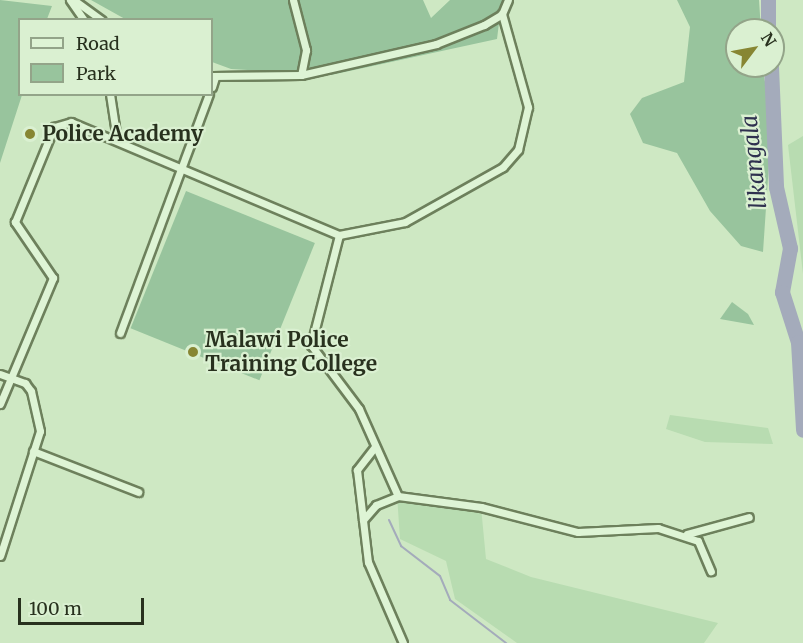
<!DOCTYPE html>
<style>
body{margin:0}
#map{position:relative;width:803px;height:643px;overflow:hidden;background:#cee8c3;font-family:Merriweather,serif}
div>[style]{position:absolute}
.farmland>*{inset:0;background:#b8dcb1}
.green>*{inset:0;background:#98c49d;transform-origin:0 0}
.stream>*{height:2px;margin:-1px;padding:0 1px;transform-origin:1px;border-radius:1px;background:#a4abbb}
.river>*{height:15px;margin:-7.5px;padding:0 7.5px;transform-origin:7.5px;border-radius:7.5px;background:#a4abbb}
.roads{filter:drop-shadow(2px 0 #6d805c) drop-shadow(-2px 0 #6d805c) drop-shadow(0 2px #6d805c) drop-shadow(0 -2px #6d805c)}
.street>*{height:7px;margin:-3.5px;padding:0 3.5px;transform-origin:3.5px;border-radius:3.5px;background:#def4d5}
.dots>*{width:16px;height:16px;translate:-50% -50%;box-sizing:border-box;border:3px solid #daf0d1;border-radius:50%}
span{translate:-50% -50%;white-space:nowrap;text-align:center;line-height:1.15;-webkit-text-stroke:4.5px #daf0d1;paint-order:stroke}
.poi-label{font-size:21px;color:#28311e;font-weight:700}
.left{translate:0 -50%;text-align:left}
.water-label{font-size:22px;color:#2f314f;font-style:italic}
.legend{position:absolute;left:18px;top:18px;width:195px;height:78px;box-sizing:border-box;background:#daf0d1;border:2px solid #93a489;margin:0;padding:8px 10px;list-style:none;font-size:18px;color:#28311e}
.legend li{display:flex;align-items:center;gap:12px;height:30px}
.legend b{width:30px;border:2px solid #93a489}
.north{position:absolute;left:725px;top:18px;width:60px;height:60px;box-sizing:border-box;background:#daf0d1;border:2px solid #93a489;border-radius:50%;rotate:58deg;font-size:16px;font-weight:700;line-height:24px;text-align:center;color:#28311e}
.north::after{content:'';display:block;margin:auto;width:21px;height:27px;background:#878633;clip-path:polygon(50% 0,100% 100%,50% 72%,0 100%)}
.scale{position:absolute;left:18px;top:598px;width:126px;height:27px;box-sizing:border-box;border:3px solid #28311e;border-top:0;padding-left:8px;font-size:18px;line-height:21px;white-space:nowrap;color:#28311e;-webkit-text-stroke:4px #daf0d1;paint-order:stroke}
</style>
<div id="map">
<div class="farmland">
<i style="clip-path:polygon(803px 136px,803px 274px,788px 145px)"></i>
<i style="clip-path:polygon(670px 415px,768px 428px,773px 444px,705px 442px,666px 429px)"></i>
<i style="clip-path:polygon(397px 495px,481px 507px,486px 559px,531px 577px,718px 623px,704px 643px,517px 643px,455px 599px,446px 561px,400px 539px)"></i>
</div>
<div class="green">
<i style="clip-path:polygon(0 0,52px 6px,47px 19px,20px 20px,22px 95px,0 163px)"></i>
<i style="clip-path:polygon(91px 0,423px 0,431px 18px,450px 0,510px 0,500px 15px,497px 39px,331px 75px,231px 69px,212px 62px,212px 20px,125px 19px)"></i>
<i style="clip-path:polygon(677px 0,759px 0,761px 30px,737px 30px,737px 66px,762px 66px,772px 119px,763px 252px,741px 246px,710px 211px,677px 153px,643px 143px,630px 114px,642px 98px,684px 82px,690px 27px)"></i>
<i style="left:186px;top:191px;width:139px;height:148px;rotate:22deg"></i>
<i style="clip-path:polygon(732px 302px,748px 314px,754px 325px,720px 319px)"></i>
</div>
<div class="stream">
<i style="left:389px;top:520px;width:29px;rotate:65deg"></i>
<i style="left:401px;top:546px;width:49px;rotate:37.6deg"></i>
<i style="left:440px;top:576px;width:26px;rotate:67deg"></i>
<i style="left:450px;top:600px;width:71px;rotate:37.5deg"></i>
</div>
<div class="river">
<i style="left:768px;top:30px;width:30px;rotate:-90deg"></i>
<i style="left:771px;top:66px;width:121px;rotate:87.6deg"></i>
<i style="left:776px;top:187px;width:63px;rotate:77.1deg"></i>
<i style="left:790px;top:248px;width:45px;rotate:100.3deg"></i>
<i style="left:782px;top:292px;width:52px;rotate:72.3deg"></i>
<i style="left:798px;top:342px;width:88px;rotate:86.7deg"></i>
</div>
<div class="roads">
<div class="street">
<i style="left:70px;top:0;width:24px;rotate:55deg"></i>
<i style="left:74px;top:0;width:34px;rotate:36deg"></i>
<i style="left:293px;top:0;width:52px;rotate:75.4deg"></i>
<i style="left:306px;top:50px;width:25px;rotate:101deg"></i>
<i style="left:212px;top:76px;width:89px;rotate:-0.6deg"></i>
<i style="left:301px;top:75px;width:139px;rotate:-12.9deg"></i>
<i style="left:436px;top:44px;width:52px;rotate:-21.6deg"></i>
<i style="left:484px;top:25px;width:21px;rotate:-31deg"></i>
<i style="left:502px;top:14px;width:15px;rotate:-67deg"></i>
<i style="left:212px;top:87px;width:10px;rotate:-73deg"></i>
<i style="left:110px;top:94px;width:47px;rotate:81.3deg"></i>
<i style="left:339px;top:235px;width:67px;rotate:-11.1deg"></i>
<i style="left:405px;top:222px;width:112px;rotate:-29.3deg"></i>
<i style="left:503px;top:167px;width:23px;rotate:-49deg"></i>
<i style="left:518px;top:150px;width:44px;rotate:-76.9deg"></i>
<i style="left:528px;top:107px;width:97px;rotate:-105.6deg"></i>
<i style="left:120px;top:333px;width:255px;rotate:-69.6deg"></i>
<i style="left:0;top:374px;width:27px;rotate:20deg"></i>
<i style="left:25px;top:383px;width:10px;rotate:53deg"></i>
<i style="left:31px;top:391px;width:41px;rotate:77.3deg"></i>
<i style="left:40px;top:431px;width:131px;rotate:107.7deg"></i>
<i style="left:0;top:404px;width:137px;rotate:-67.2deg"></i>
<i style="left:53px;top:278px;width:68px;rotate:-124.2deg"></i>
<i style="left:15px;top:222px;width:103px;rotate:-67.7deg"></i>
<i style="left:54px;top:127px;width:18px;rotate:-16deg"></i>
<i style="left:71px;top:122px;width:291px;rotate:22.9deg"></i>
<i style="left:339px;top:235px;width:114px;rotate:104.3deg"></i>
<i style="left:311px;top:345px;width:80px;rotate:53.1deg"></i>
<i style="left:359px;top:409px;width:95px;rotate:65.9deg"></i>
<i style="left:374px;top:448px;width:28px;rotate:128deg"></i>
<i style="left:357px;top:470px;width:93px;rotate:83.2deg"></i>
<i style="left:368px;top:562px;width:88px;rotate:66.6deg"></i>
<i style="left:33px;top:451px;width:113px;rotate:21.3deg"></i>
<i style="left:363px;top:520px;width:20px;rotate:-49deg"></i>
<i style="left:376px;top:505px;width:24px;rotate:-22deg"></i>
<i style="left:398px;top:496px;width:84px;rotate:7.5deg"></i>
<i style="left:481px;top:507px;width:100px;rotate:14.5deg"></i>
<i style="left:578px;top:532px;width:80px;rotate:-2.9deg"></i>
<i style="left:658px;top:528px;width:42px;rotate:18deg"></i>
<i style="left:698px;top:541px;width:33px;rotate:67deg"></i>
<i style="left:687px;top:534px;width:64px;rotate:-15.3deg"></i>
</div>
</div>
<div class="dots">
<i style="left:30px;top:134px;background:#878633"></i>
<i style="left:193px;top:352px;background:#878633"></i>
</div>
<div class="poi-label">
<span class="left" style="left:42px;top:134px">Police Academy</span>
<span class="left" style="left:205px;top:352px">Malawi Police<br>Training College</span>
</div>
<div class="water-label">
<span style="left:754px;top:162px;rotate:-96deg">likangala</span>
</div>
<ul class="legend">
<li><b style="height:8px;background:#def4d5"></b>Road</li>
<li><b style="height:16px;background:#98c49d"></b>Park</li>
</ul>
<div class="north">N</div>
<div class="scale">100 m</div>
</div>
